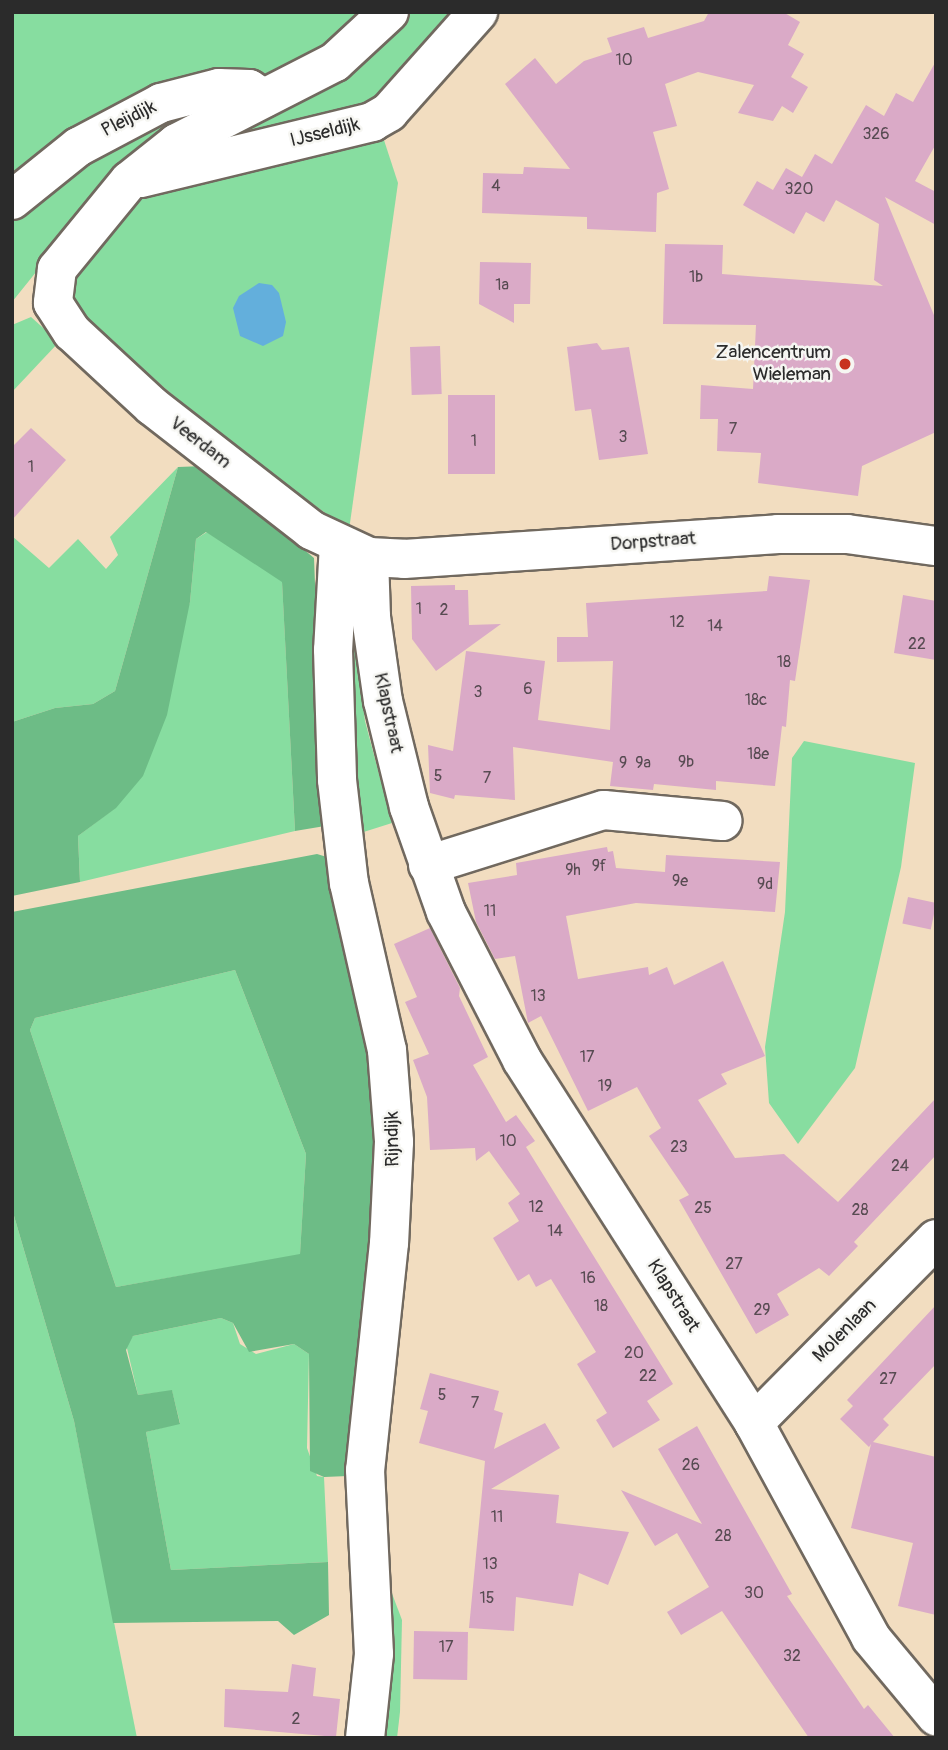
<!DOCTYPE html>
<style>
body{margin:0}
#map{position:relative;width:948px;height:1750px;overflow:hidden;background:#f2ddc0;font-family:Pangolin,sans-serif}
div>[style]{position:absolute}
.green>*{inset:0;background:#87dda0}
.forest>*{inset:0;background:#6dbc86}
.water>*{inset:0;background:#63afdc}
.building>*{inset:0;background:#daaac7;transform-origin:0 0}
.roads{filter:drop-shadow(2px 0 #71695f) drop-shadow(-2px 0 #71695f) drop-shadow(0 2px #71695f) drop-shadow(0 -2px #71695f)}
.minor>*{height:38px;margin:-19px;padding:0 19px;transform-origin:19px;border-radius:19px;background:#fff}
.dots>*{width:19px;height:19px;translate:-50% -50%;box-sizing:border-box;border:4px solid #f6f6f2;border-radius:50%}
span{translate:-50% -50%;white-space:nowrap;text-align:center;line-height:1.15;-webkit-text-stroke:5px #f6f6f2;paint-order:stroke}
.number-label{font-size:16px;color:#574b52}
.number-label span{-webkit-text-stroke-width:0}
.street-label{font-size:19px;color:#2b2b2b}
.poi-label{font-size:19px;color:#2b2b2b}
.right{translate:-100% -50%;text-align:right}
.frame{position:absolute;inset:0;border:14px solid #2b2b2b;pointer-events:none}
</style>
<div id="map">
<div class="green">
<i style="clip-path:polygon(12px 12px,369px 12px,341px 40px,12px 190px)"></i>
<i style="clip-path:polygon(404px 12px,468px 12px,367px 111px,205px 144px)"></i>
<i style="clip-path:polygon(208px 99px,61px 241px,12px 302px,12px 210px,57px 171px)"></i>
<i style="clip-path:polygon(382px 134px,398px 183px,349px 530px,225px 441px,69px 304px,72px 273px,143px 197px)"></i>
<i style="clip-path:polygon(31px 317px,59px 342px,12px 392px,12px 325px)"></i>
<i style="clip-path:polygon(178px 467px,115px 691px,93px 704px,55px 708px,12px 722px,12px 536px,49px 568px,78px 539px,106px 569px,118px 555px,110px 537px)"></i>
<i style="clip-path:polygon(207px 532px,282px 581px,295px 831px,80px 882px,78px 836px,115px 808px,190px 602px,196px 539px)"></i>
<i style="clip-path:polygon(350px 605px,365px 721px,392px 823px,351px 836px)"></i>
<i style="clip-path:polygon(804px 741px,915px 763px,901px 867px,855px 1068px,798px 1144px,769px 1103px,765px 1047px,785px 912px,792px 758px)"></i>
<i style="clip-path:polygon(235px 970px,306px 1154px,300px 1255px,116px 1287px,30px 1030px,35px 1018px)"></i>
<i style="clip-path:polygon(12px 1209px,74px 1421px,137px 1738px,12px 1738px)"></i>
<i style="clip-path:polygon(221px 1318px,233px 1323px,240px 1344px,256px 1354px,294px 1344px,309px 1354px,307px 1448px,317px 1476px,324px 1477px,328px 1562px,171px 1570px,146px 1432px,180px 1423px,172px 1391px,138px 1395px,126px 1344px,133px 1336px)"></i>
<i style="clip-path:polygon(385px 1575px,402px 1620px,400px 1712px,397px 1738px,373px 1738px)"></i>
</div>
<div class="forest">
<i style="clip-path:polygon(204px 466px,314px 558px,322px 765px,319px 800px,325px 826px,295px 831px,282px 582px,206px 532px,196px 539px,190px 602px,167px 715px,143px 776px,116px 808px,78px 836px,80px 882px,12px 896px,12px 722px,55px 708px,93px 704px,115px 691px,178px 467px)"></i>
<i style="clip-path:polygon(evenodd,317px 854px,330px 858px,378px 1085px,381px 1164px,348px 1476px,324px 1477px,310px 1471px,309px 1354px,294px 1344px,249px 1352px,233px 1323px,221px 1318px,133px 1336px,126px 1350px,138px 1395px,172px 1390px,180px 1424px,146px 1432px,171px 1570px,328px 1562px,329px 1615px,294px 1635px,278px 1621px,113px 1623px,74px 1421px,12px 1209px,12px 912px,317px 854px,235px 970px,306px 1154px,300px 1254px,116px 1287px,30px 1030px,35px 1018px,235px 970px)"></i>
</div>
<div class="water">
<i style="clip-path:polygon(259px 283px,272px 285px,279px 293px,286px 322px,283px 336px,263px 346px,240px 336px,233px 308px,239px 296px)"></i>
</div>
<div class="building">
<i style="clip-path:polygon(709px 12px,783px 12px,800px 22px,788px 45px,804px 54px,791px 77px,808px 87px,793px 113px,782px 106px,773px 121px,738px 113px,754px 85px,698px 72px,665px 84px,677px 126px,653px 132px,669px 189px,657px 193px,656px 232px,587px 229px,587px 217px,482px 213px,483px 173px,523px 174px,524px 167px,570px 169px,505px 84px,535px 58px,556px 84px,584px 61px,612px 52px,607px 38px,644px 27px,648px 38px,704px 21px)"></i>
<i style="clip-path:polygon(936px 61px,936px 144px,915px 181px,936px 192px,936px 225px,885px 197px,936px 320px,936px 432px,862px 466px,858px 496px,758px 483px,761px 453px,717px 451px,718px 419px,700px 419px,701px 385px,753px 389px,756px 325px,663px 324px,665px 244px,723px 245px,722px 274px,883px 286px,874px 280px,879px 224px,836px 200px,824px 222px,806px 212px,794px 234px,743px 205px,757px 181px,773px 190px,786px 168px,802px 177px,815px 154px,832px 164px,866px 105px,884px 116px,896px 93px,913px 102px)"></i>
<i style="clip-path:polygon(480px 262px,531px 263px,530px 304px,514px 304px,514px 323px,479px 304px)"></i>
<i style="clip-path:polygon(597px 343px,602px 350px,629px 347px,648px 454px,599px 460px,591px 409px,575px 411px,567px 347px)"></i>
<i style="left:440px;top:346px;width:48px;height:30px;rotate:88deg"></i>
<i style="left:448px;top:395px;width:47px;height:79px"></i>
<i style="clip-path:polygon(31px 428px,66px 460px,12px 520px,12px 447px)"></i>
<i style="clip-path:polygon(769px 576px,810px 580px,795px 681px,790px 680px,786px 727px,782px 726px,775px 786px,716px 781px,716px 790px,654px 784px,653px 790px,610px 786px,613px 762px,513px 747px,515px 800px,455px 795px,454px 799px,430px 793px,428px 745px,453px 751px,466px 651px,545px 661px,538px 720px,610px 730px,613px 661px,557px 662px,557px 637px,588px 637px,586px 603px,767px 591px)"></i>
<i style="clip-path:polygon(455px 585px,455px 590px,468px 590px,469px 625px,501px 624px,436px 671px,412px 639px,411px 586px)"></i>
<i style="clip-path:polygon(903px 595px,936px 601px,936px 660px,894px 653px)"></i>
<i style="clip-path:polygon(607px 847px,608px 852px,613px 851px,616px 868px,665px 872px,666px 855px,780px 862px,775px 912px,636px 903px,566px 916px,578px 979px,648px 967px,649px 975px,667px 967px,674px 985px,723px 961px,765px 1056px,721px 1074px,727px 1084px,698px 1100px,735px 1158px,784px 1154px,838px 1202px,936px 1098px,936px 1155px,854px 1242px,858px 1246px,829px 1276px,819px 1268px,777px 1294px,789px 1315px,756px 1334px,679px 1200px,689px 1195px,649px 1136px,661px 1128px,637px 1087px,588px 1111px,541px 1016px,528px 1023px,515px 956px,495px 959px,476px 922px,468px 883px,517px 875px,516px 863px)"></i>
<i style="left:908px;top:897px;width:29px;height:27px;rotate:12deg"></i>
<i style="clip-path:polygon(430px 928px,460px 988px,459px 996px,488px 1057px,473px 1065px,506px 1122px,516px 1115px,535px 1141px,526px 1147px,673px 1384px,647px 1401px,660px 1420px,613px 1448px,596px 1420px,607px 1413px,577px 1364px,596px 1352px,551px 1279px,536px 1287px,529px 1274px,518px 1281px,493px 1238px,519px 1221px,508px 1203px,520px 1194px,489px 1151px,476px 1161px,475px 1148px,430px 1150px,427px 1097px,413px 1060px,429px 1054px,405px 1002px,417px 997px,394px 944px)"></i>
<i style="clip-path:polygon(936px 1305px,936px 1364px,883px 1419px,889px 1425px,873px 1442px,936px 1457px,936px 1615px,898px 1606px,913px 1543px,851px 1528px,871px 1444px,869px 1447px,840px 1419px,853px 1406px,847px 1400px)"></i>
<i style="clip-path:polygon(430px 1373px,499px 1391px,494px 1410px,503px 1413px,494px 1449px,545px 1423px,560px 1448px,491px 1489px,559px 1495px,556px 1523px,629px 1532px,608px 1585px,579px 1573px,573px 1606px,516px 1597px,514px 1631px,469px 1628px,485px 1461px,419px 1443px,428px 1411px,420px 1409px)"></i>
<i style="clip-path:polygon(697px 1426px,792px 1594px,787px 1596px,864px 1709px,868px 1705px,895px 1738px,809px 1738px,722px 1611px,681px 1635px,667px 1612px,709px 1587px,677px 1533px,655px 1546px,621px 1490px,702px 1524px,658px 1449px)"></i>
<i style="left:414px;top:1631px;width:54px;height:48px;rotate:1deg"></i>
<i style="clip-path:polygon(292px 1664px,316px 1668px,313px 1696px,340px 1699px,336px 1737px,224px 1727px,225px 1689px,288px 1692px)"></i>
</div>
<div class="roads">
<div class="minor">
<i style="left:389px;top:12px;width:74px;rotate:137.2deg"></i>
<i style="left:335px;top:62px;width:178px;rotate:152.9deg"></i>
<i style="left:177px;top:143px;width:61px;rotate:141.6deg"></i>
<i style="left:129px;top:181px;width:114px;rotate:129.3deg"></i>
<i style="left:57px;top:269px;width:34px;rotate:97deg"></i>
<i style="left:53px;top:303px;width:35px;rotate:57deg"></i>
<i style="left:72px;top:332px;width:109px;rotate:42.8deg"></i>
<i style="left:152px;top:406px;width:202px;rotate:37.9deg"></i>
<i style="left:311px;top:530px;width:64px;rotate:25deg"></i>
<i style="left:369px;top:557px;width:35px;rotate:3deg"></i>
<i style="left:404px;top:559px;width:375px;rotate:-3.8deg"></i>
<i style="left:778px;top:534px;width:69px"></i>
<i style="left:847px;top:534px;width:90px;rotate:7.7deg"></i>
<i style="left:141px;top:178px;width:238px;rotate:-13.6deg"></i>
<i style="left:372px;top:122px;width:20px;rotate:-30deg"></i>
<i style="left:389px;top:112px;width:134px;rotate:-48.3deg"></i>
<i style="left:12px;top:200px;width:85px;rotate:-38.8deg"></i>
<i style="left:78px;top:147px;width:94px;rotate:-27.9deg"></i>
<i style="left:161px;top:103px;width:60px;rotate:-14.5deg"></i>
<i style="left:219px;top:88px;width:30px;rotate:2deg"></i>
<i style="left:249px;top:89px;width:17px;rotate:33deg"></i>
<i style="left:339px;top:544px;width:106px;rotate:93.2deg"></i>
<i style="left:333px;top:650px;width:130px;rotate:88.2deg"></i>
<i style="left:337px;top:780px;width:104px;rotate:83.4deg"></i>
<i style="left:349px;top:883px;width:171px;rotate:77.2deg"></i>
<i style="left:387px;top:1050px;width:92px;rotate:85.6deg"></i>
<i style="left:394px;top:1142px;width:101px;rotate:92.8deg"></i>
<i style="left:389px;top:1243px;width:228px;rotate:96deg"></i>
<i style="left:365px;top:1470px;width:184px;rotate:87.2deg"></i>
<i style="left:374px;top:1654px;width:84px;rotate:96.1deg"></i>
<i style="left:369px;top:557px;width:60px;rotate:88.1deg"></i>
<i style="left:371px;top:617px;width:85px;rotate:81.9deg"></i>
<i style="left:383px;top:701px;width:109px;rotate:76.2deg"></i>
<i style="left:409px;top:807px;width:111px;rotate:70.6deg"></i>
<i style="left:446px;top:912px;width:166px;rotate:62.8deg"></i>
<i style="left:522px;top:1060px;width:431px;rotate:57.4deg"></i>
<i style="left:754px;top:1423px;width:245px;rotate:61.4deg"></i>
<i style="left:871px;top:1638px;width:102px;rotate:50.2deg"></i>
<i style="left:428px;top:865px;width:184px;rotate:-17.4deg"></i>
<i style="left:604px;top:810px;width:119px;rotate:5.3deg"></i>
<i style="left:754px;top:1423px;width:259px;rotate:-45.3deg"></i>
</div>
</div>
<div class="dots">
<i style="left:845px;top:364px;background:#c8321e"></i>
</div>
<div class="number-label">
<span style="left:624px;top:60px">10</span>
<span style="left:876px;top:134px">326</span>
<span style="left:496px;top:186px">4</span>
<span style="left:799px;top:189px">320</span>
<span style="left:696px;top:277px">1b</span>
<span style="left:502px;top:285px">1a</span>
<span style="left:733px;top:429px">7</span>
<span style="left:623px;top:437px">3</span>
<span style="left:474px;top:441px">1</span>
<span style="left:31px;top:467px">1</span>
<span style="left:419px;top:609px">1</span>
<span style="left:444px;top:610px">2</span>
<span style="left:677px;top:622px">12</span>
<span style="left:715px;top:626px">14</span>
<span style="left:917px;top:644px">22</span>
<span style="left:784px;top:662px">18</span>
<span style="left:528px;top:689px">6</span>
<span style="left:478px;top:692px">3</span>
<span style="left:756px;top:700px">18c</span>
<span style="left:758px;top:754px">18e</span>
<span style="left:686px;top:762px">9b</span>
<span style="left:623px;top:763px">9</span>
<span style="left:643px;top:763px">9a</span>
<span style="left:438px;top:776px">5</span>
<span style="left:487px;top:778px">7</span>
<span style="left:599px;top:866px">9f</span>
<span style="left:573px;top:870px">9h</span>
<span style="left:680px;top:881px">9e</span>
<span style="left:765px;top:884px">9d</span>
<span style="left:490px;top:911px">11</span>
<span style="left:538px;top:996px">13</span>
<span style="left:587px;top:1057px">17</span>
<span style="left:605px;top:1086px">19</span>
<span style="left:508px;top:1141px">10</span>
<span style="left:679px;top:1147px">23</span>
<span style="left:900px;top:1166px">24</span>
<span style="left:536px;top:1207px">12</span>
<span style="left:703px;top:1208px">25</span>
<span style="left:860px;top:1210px">28</span>
<span style="left:555px;top:1231px">14</span>
<span style="left:734px;top:1264px">27</span>
<span style="left:588px;top:1278px">16</span>
<span style="left:601px;top:1306px">18</span>
<span style="left:762px;top:1310px">29</span>
<span style="left:634px;top:1353px">20</span>
<span style="left:648px;top:1376px">22</span>
<span style="left:888px;top:1379px">27</span>
<span style="left:442px;top:1395px">5</span>
<span style="left:475px;top:1403px">7</span>
<span style="left:691px;top:1465px">26</span>
<span style="left:497px;top:1517px">11</span>
<span style="left:723px;top:1536px">28</span>
<span style="left:490px;top:1564px">13</span>
<span style="left:754px;top:1593px">30</span>
<span style="left:487px;top:1598px">15</span>
<span style="left:446px;top:1647px">17</span>
<span style="left:792px;top:1656px">32</span>
<span style="left:296px;top:1719px">2</span>
</div>
<div class="street-label">
<span style="left:129px;top:119px;rotate:-27deg">Pleijdijk</span>
<span style="left:325px;top:133px;rotate:-14deg">IJsseldijk</span>
<span style="left:200px;top:443px;rotate:38deg">Veerdam</span>
<span style="left:653px;top:542px;rotate:-4deg">Dorpstraat</span>
<span style="left:388px;top:713px;rotate:78deg">Klapstraat</span>
<span style="left:393px;top:1139px;rotate:-91deg">Rijndijk</span>
<span style="left:673px;top:1296px;rotate:58deg">Klapstraat</span>
<span style="left:845px;top:1331px;rotate:-45deg">Molenlaan</span>
</div>
<div class="poi-label">
<span class="right" style="left:831px;top:364px">Zalencentrum<br>Wieleman</span>
</div>
<div class="frame"></div>
</div>
